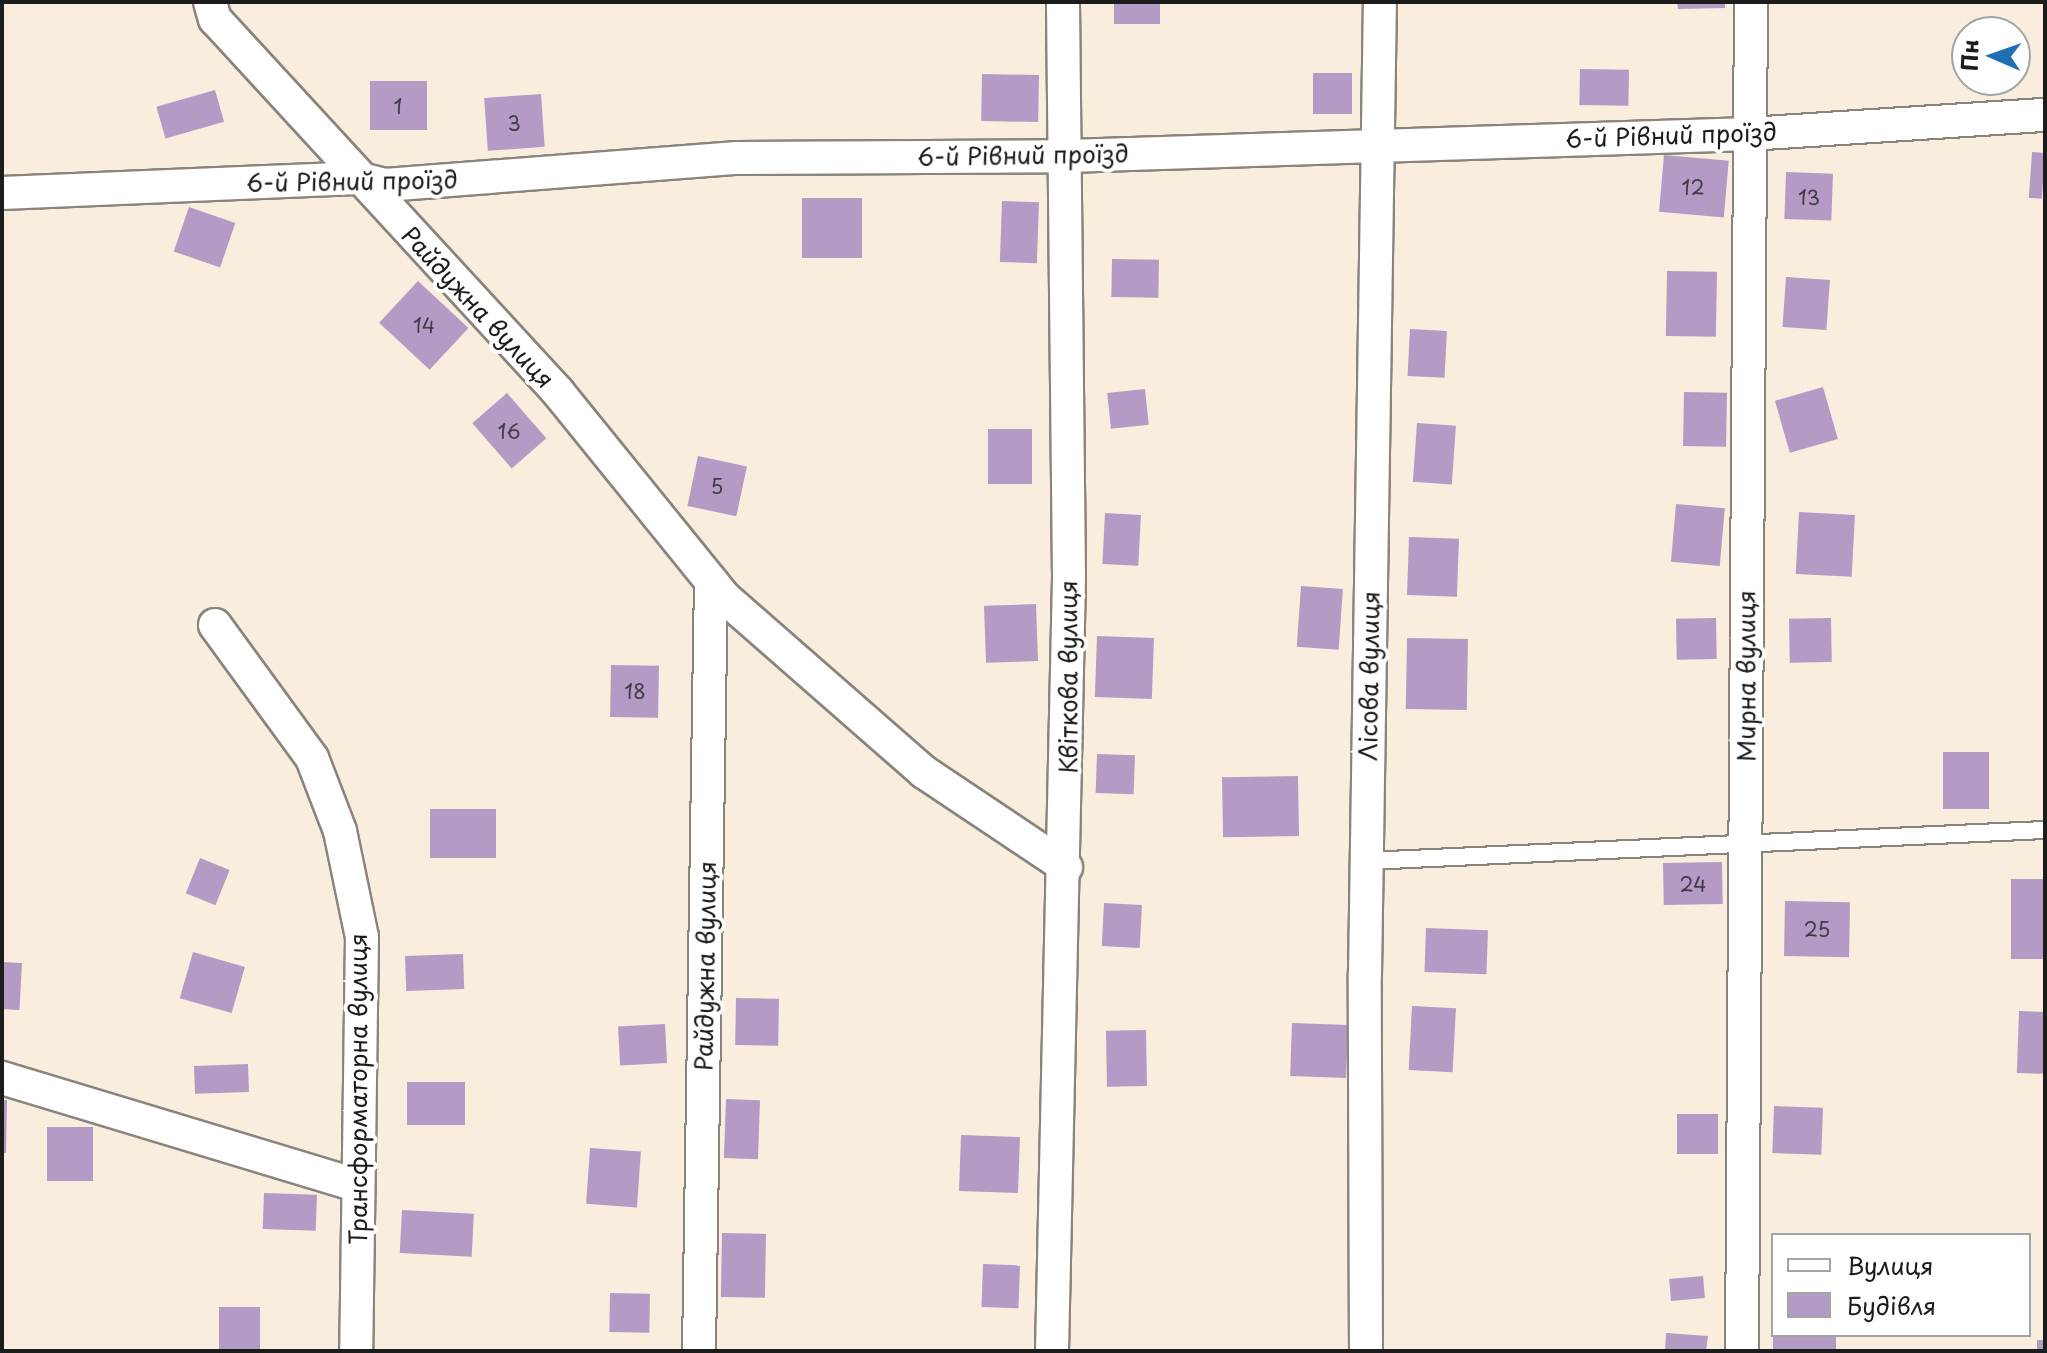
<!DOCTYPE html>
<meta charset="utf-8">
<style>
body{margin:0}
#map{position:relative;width:2047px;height:1353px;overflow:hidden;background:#f9edde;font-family:"Playpen Sans",sans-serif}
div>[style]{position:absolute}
.building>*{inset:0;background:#b39bc6;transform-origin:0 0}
.roads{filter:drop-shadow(2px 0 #8a847d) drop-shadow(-2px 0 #8a847d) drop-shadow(0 2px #8a847d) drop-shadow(0 -2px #8a847d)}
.lane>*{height:16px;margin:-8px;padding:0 8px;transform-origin:8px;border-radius:8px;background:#fff}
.street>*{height:32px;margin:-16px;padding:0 16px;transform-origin:16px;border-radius:16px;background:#fff}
span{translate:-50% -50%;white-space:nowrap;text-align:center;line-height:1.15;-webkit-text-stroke:8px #fff;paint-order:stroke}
.number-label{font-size:20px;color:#423c46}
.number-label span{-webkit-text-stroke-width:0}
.street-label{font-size:24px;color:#1c1c1c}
.frame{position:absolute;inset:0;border:4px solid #1c1c1c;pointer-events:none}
.legend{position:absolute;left:1771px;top:1233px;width:260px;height:104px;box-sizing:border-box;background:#fff;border:2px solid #a4a4a4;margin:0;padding:10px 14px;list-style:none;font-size:24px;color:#1c1c1c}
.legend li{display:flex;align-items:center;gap:16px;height:40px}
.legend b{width:40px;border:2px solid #a4a4a4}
.north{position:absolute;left:1951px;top:16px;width:80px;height:80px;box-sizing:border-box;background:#fff;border:2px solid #a4a4a4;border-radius:50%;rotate:272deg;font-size:22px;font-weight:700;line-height:32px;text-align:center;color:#1c1c1c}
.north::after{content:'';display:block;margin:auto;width:28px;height:36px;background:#1f6fb2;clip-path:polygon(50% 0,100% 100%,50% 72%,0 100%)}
</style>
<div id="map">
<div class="building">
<i style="left:1114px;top:2px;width:46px;height:22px"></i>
<i style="clip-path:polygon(1677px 2px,1725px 2px,1725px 8px,1678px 9px)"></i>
<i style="left:1580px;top:69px;width:49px;height:36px;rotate:1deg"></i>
<i style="left:1313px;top:73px;width:39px;height:41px"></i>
<i style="left:982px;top:74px;width:57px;height:47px;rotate:1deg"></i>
<i style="left:370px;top:81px;width:57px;height:49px"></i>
<i style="left:215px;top:90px;width:33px;height:61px;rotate:74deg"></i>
<i style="left:541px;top:94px;width:53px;height:57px;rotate:86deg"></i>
<i style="left:2032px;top:152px;width:13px;height:46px;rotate:4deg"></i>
<i style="left:1664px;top:155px;width:65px;height:57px;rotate:5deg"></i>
<i style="left:1786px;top:172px;width:47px;height:47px;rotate:2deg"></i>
<i style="left:802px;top:198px;width:60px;height:60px"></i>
<i style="left:1002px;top:201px;width:37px;height:61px;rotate:2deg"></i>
<i style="left:189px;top:207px;width:49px;height:47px;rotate:19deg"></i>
<i style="left:1112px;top:259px;width:47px;height:38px;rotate:1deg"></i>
<i style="left:1667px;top:271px;width:50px;height:65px;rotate:1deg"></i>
<i style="left:1786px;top:277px;width:44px;height:50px;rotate:4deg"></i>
<i style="left:418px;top:281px;width:69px;height:57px;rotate:43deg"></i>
<i style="left:1410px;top:329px;width:37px;height:47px;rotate:3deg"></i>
<i style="left:1823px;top:387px;width:54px;height:50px;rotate:74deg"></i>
<i style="left:1145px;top:389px;width:36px;height:38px;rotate:84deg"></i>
<i style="left:1684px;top:392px;width:43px;height:54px;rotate:1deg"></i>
<i style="left:507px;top:393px;width:60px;height:46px;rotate:49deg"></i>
<i style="left:1417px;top:423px;width:39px;height:59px;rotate:4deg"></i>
<i style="left:988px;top:429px;width:44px;height:55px"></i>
<i style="left:698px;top:456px;width:50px;height:51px;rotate:12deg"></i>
<i style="left:1676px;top:504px;width:49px;height:58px;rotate:5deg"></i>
<i style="left:1799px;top:512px;width:56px;height:62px;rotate:3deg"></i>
<i style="left:1105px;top:513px;width:36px;height:51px;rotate:3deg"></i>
<i style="left:1409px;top:537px;width:50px;height:58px;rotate:2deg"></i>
<i style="left:1301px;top:586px;width:42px;height:61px;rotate:4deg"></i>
<i style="left:1036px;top:604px;width:57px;height:52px;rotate:88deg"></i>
<i style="left:1716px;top:618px;width:41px;height:40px;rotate:89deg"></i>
<i style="left:1831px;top:618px;width:44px;height:42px;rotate:89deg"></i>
<i style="left:1097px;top:636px;width:57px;height:61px;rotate:2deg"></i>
<i style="left:1407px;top:638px;width:61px;height:71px;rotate:1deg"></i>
<i style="left:611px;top:665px;width:48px;height:52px;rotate:1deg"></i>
<i style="left:1989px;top:752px;width:57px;height:46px;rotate:90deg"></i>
<i style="left:1097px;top:754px;width:38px;height:39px;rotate:2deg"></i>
<i style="left:1298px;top:776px;width:60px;height:76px;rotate:89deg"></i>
<i style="left:496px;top:809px;width:49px;height:66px;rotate:90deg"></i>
<i style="left:200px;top:858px;width:32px;height:38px;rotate:22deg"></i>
<i style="left:1722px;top:862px;width:42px;height:59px;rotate:89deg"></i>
<i style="left:2045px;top:879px;width:80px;height:34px;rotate:90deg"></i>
<i style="left:1785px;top:901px;width:65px;height:55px;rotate:1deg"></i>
<i style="left:1104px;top:903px;width:38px;height:43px;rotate:3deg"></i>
<i style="left:1426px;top:928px;width:62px;height:44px;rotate:2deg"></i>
<i style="left:193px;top:952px;width:54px;height:48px;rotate:16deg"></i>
<i style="left:463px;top:954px;width:35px;height:58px;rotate:88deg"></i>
<i style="left:2px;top:962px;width:20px;height:47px;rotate:3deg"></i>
<i style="left:736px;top:998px;width:43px;height:47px;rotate:1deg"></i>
<i style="left:1412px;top:1006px;width:44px;height:64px;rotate:3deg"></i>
<i style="left:2019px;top:1011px;width:26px;height:62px;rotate:2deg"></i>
<i style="left:1292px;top:1023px;width:56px;height:53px;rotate:2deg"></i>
<i style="left:665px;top:1024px;width:39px;height:47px;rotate:87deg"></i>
<i style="left:1146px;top:1030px;width:56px;height:40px;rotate:89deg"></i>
<i style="left:248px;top:1064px;width:28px;height:54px;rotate:88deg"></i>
<i style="left:407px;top:1082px;width:58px;height:43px"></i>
<i style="left:726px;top:1099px;width:34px;height:59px;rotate:2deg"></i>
<i style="clip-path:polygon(2px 1100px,7px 1100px,6px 1153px,2px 1153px)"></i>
<i style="left:1774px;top:1106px;width:49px;height:47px;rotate:2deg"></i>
<i style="left:1718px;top:1114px;width:40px;height:41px;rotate:90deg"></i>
<i style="left:47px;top:1127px;width:46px;height:54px"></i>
<i style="left:961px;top:1135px;width:59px;height:56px;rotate:2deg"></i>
<i style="left:590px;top:1148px;width:51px;height:56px;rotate:4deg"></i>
<i style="left:264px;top:1193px;width:53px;height:36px;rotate:2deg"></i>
<i style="left:402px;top:1210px;width:72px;height:43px;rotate:3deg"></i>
<i style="left:722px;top:1233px;width:44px;height:64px;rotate:1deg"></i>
<i style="left:983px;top:1264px;width:37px;height:43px;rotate:2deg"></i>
<i style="left:1703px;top:1276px;width:22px;height:34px;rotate:85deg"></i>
<i style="left:610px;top:1293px;width:40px;height:39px;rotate:1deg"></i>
<i style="left:219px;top:1307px;width:41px;height:44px"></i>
<i style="clip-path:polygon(1666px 1333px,1708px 1336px,1706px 1351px,1665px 1351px)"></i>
<i style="left:1773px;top:1335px;width:63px;height:16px"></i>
<i style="left:2037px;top:1340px;width:8px;height:11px"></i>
</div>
<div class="roads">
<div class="lane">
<i style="left:1367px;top:861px;width:679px;rotate:-2.62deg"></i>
</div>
<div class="street">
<i style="left:210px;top:2px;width:18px;rotate:74deg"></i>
<i style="left:215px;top:19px;width:507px;rotate:47.4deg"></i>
<i style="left:558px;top:392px;width:264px;rotate:51deg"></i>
<i style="left:724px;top:597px;width:266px;rotate:41.2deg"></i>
<i style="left:924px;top:772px;width:171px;rotate:33.8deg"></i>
<i style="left:2px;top:193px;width:355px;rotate:-2.4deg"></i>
<i style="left:357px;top:178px;width:29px;rotate:14deg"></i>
<i style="left:385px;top:185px;width:353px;rotate:-4.4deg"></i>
<i style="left:737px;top:158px;width:331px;rotate:-0.3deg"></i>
<i style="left:1068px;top:156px;width:681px;rotate:-1.85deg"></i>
<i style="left:1749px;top:134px;width:297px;rotate:-3.7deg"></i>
<i style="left:215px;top:625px;width:165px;rotate:53.9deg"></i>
<i style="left:312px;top:758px;width:78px;rotate:69deg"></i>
<i style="left:340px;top:831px;width:108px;rotate:78.3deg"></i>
<i style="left:362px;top:937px;width:414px;rotate:90.8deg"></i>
<i style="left:2px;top:1078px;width:371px;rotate:16.8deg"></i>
<i style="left:699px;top:1351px;width:770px;rotate:-89.11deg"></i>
<i style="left:1052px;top:1351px;width:774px;rotate:-88.74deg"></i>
<i style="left:1069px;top:577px;width:575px;rotate:-90.6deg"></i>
<i style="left:1366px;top:1351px;width:377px;rotate:-90.2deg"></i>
<i style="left:1365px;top:974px;width:972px;rotate:-89.12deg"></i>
<i style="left:1742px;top:1351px;width:1349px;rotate:-89.62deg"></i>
</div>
</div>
<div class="number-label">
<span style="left:398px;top:106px">1</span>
<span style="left:514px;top:123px">3</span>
<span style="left:1693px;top:187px">12</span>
<span style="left:1809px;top:197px">13</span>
<span style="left:424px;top:325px">14</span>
<span style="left:509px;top:431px">16</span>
<span style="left:717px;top:486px">5</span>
<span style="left:635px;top:691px">18</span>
<span style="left:1693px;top:884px">24</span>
<span style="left:1817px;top:929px">25</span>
</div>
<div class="street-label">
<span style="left:1671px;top:135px;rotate:-2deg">6-й Рівний проїзд</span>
<span style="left:1023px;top:155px;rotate:-1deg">6-й Рівний проїзд</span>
<span style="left:352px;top:181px;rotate:-1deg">6-й Рівний проїзд</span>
<span style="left:478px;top:307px;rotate:47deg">Райдужна вулиця</span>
<span style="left:1369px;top:676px;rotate:-89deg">Лісова вулиця</span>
<span style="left:1746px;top:676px;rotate:-90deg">Мирна вулиця</span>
<span style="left:1068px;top:677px;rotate:-90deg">Квіткова вулиця</span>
<span style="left:705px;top:966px;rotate:-89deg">Райдужна вулиця</span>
<span style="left:358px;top:1089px;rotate:-90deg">Трансформаторна вулиця</span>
</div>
<div class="frame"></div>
<ul class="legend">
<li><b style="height:10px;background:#fff"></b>Вулиця</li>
<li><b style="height:22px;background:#b39bc6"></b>Будівля</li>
</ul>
<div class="north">Пн</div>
</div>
